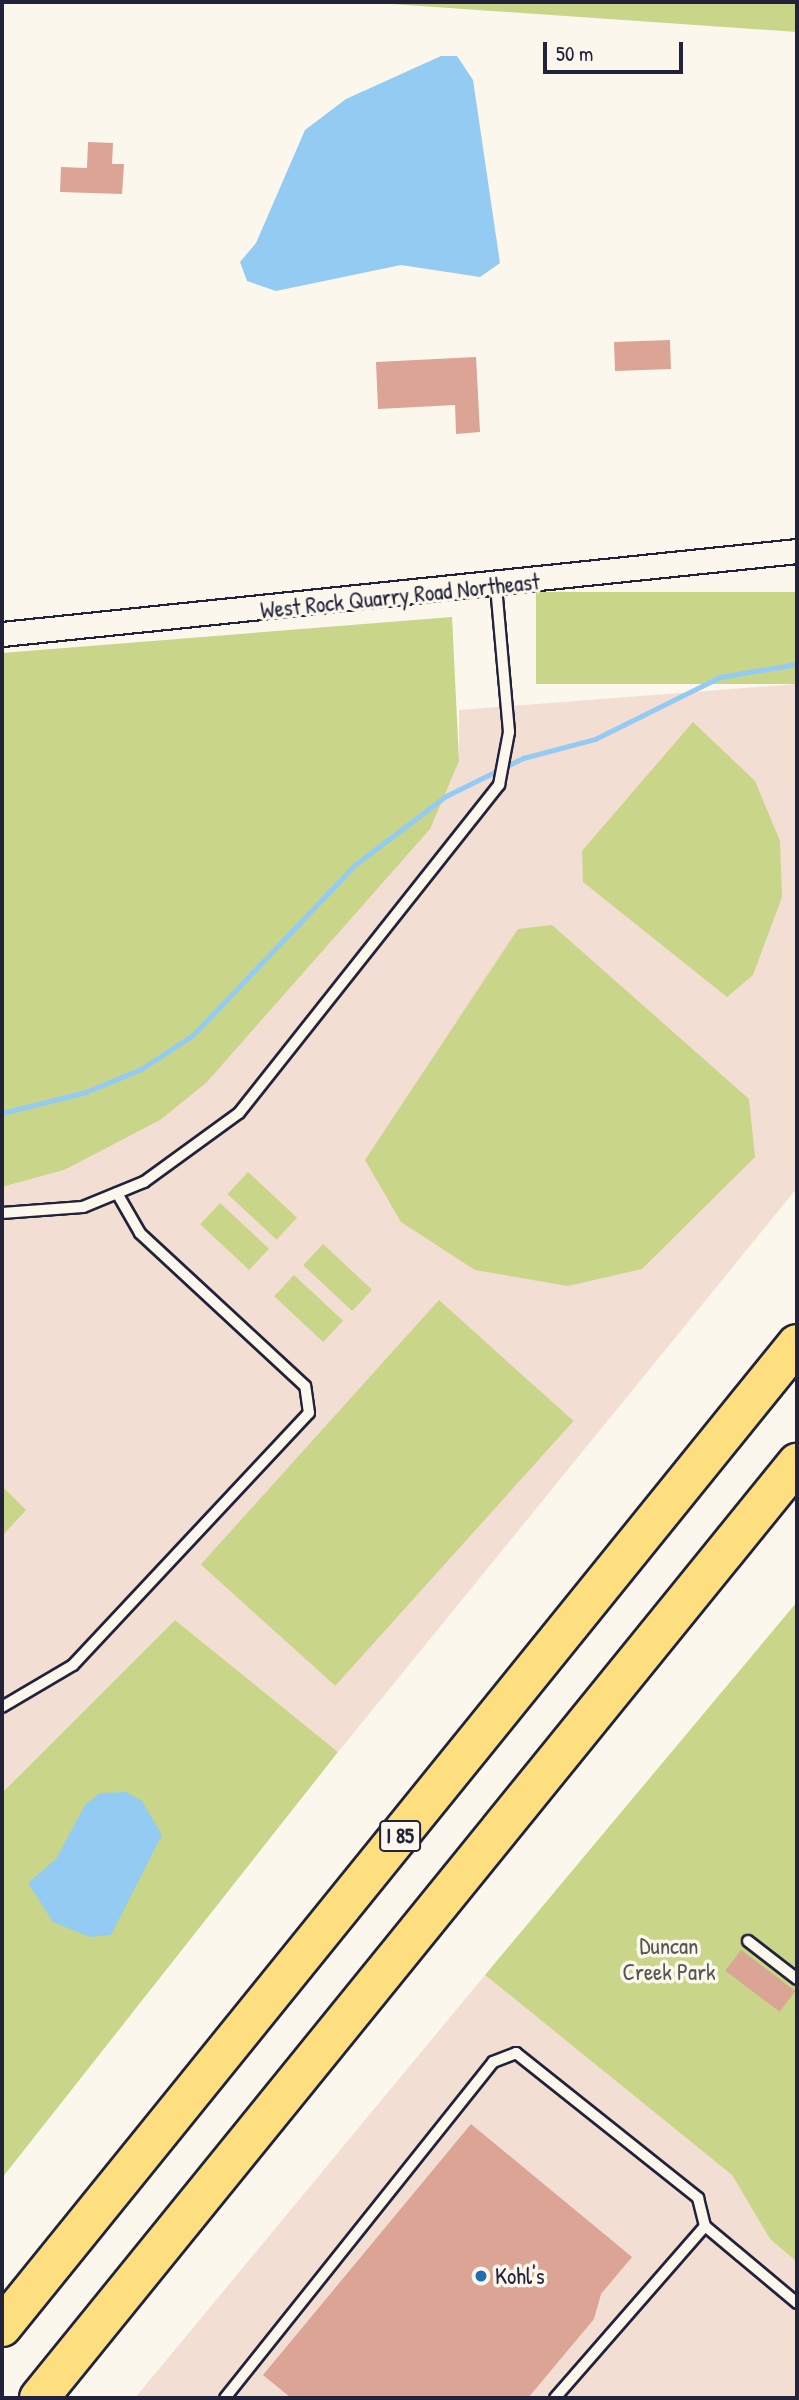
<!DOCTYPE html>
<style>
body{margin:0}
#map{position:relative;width:799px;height:2400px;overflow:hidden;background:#fbf7ec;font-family:"Patrick Hand",sans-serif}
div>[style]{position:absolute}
.built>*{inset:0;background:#f2ded2}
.green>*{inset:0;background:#c9d588;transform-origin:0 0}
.water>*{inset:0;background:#94cbf3}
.stream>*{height:5px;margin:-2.5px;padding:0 2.5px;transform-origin:2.5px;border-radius:2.5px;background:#94cbf3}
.building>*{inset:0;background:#dca495;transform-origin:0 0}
.roads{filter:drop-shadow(2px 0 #22223b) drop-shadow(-2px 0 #22223b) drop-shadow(0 2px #22223b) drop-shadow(0 -2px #22223b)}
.service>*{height:10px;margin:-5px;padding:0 5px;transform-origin:5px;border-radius:5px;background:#fbf7ec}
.minor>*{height:23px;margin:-11.5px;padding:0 11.5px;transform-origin:11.5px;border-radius:11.5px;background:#fbf7ec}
.motorway>*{height:38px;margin:-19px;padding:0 19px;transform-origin:19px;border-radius:19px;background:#fddf80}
.dots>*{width:19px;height:19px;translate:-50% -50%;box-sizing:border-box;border:4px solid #fbf7ec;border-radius:50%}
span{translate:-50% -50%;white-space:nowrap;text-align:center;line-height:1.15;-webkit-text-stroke:7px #fbf7ec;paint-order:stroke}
.shield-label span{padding:2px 5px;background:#fbf7ec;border:2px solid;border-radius:5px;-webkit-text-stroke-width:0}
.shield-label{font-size:21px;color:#22223b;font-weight:700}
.street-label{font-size:23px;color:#22223b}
.park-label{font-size:23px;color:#545852}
.poi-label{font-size:23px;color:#22223b}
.left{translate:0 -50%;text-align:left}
.frame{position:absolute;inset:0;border:4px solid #22223b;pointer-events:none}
.scale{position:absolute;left:543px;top:42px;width:140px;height:32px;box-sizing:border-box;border:4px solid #22223b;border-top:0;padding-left:9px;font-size:21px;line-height:24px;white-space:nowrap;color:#22223b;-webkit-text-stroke:5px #fbf7ec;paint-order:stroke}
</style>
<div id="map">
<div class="built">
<i style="clip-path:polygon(797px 684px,797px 1188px,338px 1752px,175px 1620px,2px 1793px,2px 1187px,64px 1170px,459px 761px,459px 710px)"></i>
<i style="clip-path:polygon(485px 1975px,732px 2175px,770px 2239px,797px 2262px,797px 2398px,135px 2398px)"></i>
</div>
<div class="green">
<i style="clip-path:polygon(362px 2px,797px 2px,797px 32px)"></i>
<i style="left:797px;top:592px;width:92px;height:261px;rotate:90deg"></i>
<i style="clip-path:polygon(452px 617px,459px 761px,430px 829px,206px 1083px,160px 1120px,64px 1170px,2px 1187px,2px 653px)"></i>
<i style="clip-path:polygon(693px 722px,755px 781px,780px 841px,782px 897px,753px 975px,727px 997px,583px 882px,582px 851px)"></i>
<i style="clip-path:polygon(552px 925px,749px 1099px,755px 1157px,642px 1269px,568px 1286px,475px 1270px,401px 1222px,365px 1160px,518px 929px)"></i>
<i style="left:248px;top:1172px;width:67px;height:30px;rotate:43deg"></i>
<i style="left:220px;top:1203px;width:67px;height:29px;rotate:43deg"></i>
<i style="left:323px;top:1244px;width:67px;height:29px;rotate:43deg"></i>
<i style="left:294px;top:1275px;width:67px;height:29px;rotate:43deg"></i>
<i style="left:439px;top:1300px;width:181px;height:356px;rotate:42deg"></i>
<i style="clip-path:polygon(2px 1486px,26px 1510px,2px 1536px)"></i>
<i style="clip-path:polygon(797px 1602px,797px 2262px,770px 2239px,732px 2175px,485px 1975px)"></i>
<i style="clip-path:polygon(175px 1620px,338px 1752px,2px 2178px,2px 1793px)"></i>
</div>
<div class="water">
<i style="clip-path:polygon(441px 56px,457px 56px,473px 80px,500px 263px,480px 277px,401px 265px,276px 291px,247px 281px,240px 262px,256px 243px,305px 130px,346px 99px)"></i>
<i style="clip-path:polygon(126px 1792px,142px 1801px,162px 1835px,111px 1935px,90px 1937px,53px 1922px,28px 1883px,56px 1859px,85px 1805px,100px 1793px)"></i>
</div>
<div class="stream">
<i style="left:2px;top:1113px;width:87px;rotate:-14deg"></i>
<i style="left:86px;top:1092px;width:60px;rotate:-22.7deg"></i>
<i style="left:141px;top:1069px;width:62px;rotate:-33.2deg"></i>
<i style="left:193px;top:1035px;width:236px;rotate:-46.4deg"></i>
<i style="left:356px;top:864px;width:113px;rotate:-37.1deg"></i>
<i style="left:446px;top:796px;width:86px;rotate:-26.3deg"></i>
<i style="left:523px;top:758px;width:74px;rotate:-14.8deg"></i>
<i style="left:595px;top:739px;width:140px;rotate:-26.4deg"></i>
<i style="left:720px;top:677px;width:78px;rotate:-9.6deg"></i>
</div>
<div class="building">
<i style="clip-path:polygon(88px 142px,113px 143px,112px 164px,124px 164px,122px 194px,60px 192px,61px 167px,87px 168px)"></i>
<i style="left:670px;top:340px;width:29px;height:56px;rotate:88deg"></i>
<i style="clip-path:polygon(476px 357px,480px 432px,456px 434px,455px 405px,378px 409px,376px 362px)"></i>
<i style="left:741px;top:1950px;width:68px;height:26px;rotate:37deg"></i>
<i style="clip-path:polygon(471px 2124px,632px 2257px,601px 2294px,594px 2319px,528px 2398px,291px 2398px,263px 2375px)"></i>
</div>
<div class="roads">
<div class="service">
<i style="left:2px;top:1213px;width:81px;rotate:-4.2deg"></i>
<i style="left:83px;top:1207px;width:66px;rotate:-22.3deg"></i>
<i style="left:144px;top:1182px;width:117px;rotate:-36deg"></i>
<i style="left:239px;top:1113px;width:419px;rotate:-51.6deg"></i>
<i style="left:499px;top:785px;width:54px;rotate:-79.3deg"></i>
<i style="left:509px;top:732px;width:147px;rotate:-95.1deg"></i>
<i style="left:2px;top:1707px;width:82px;rotate:-30.6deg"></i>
<i style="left:73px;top:1665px;width:345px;rotate:-46.9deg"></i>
<i style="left:309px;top:1413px;width:27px;rotate:-98deg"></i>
<i style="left:305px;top:1386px;width:225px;rotate:-137.2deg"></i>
<i style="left:140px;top:1233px;width:46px;rotate:-119.9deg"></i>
<i style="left:748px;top:1941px;width:62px;rotate:37.8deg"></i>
<i style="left:225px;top:2398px;width:430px;rotate:-51.4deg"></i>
<i style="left:493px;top:2062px;width:25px;rotate:-21deg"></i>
<i style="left:516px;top:2053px;width:233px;rotate:38.5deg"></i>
<i style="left:698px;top:2198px;width:29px;rotate:76deg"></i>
<i style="left:705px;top:2226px;width:120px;rotate:39.9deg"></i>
<i style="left:555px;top:2398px;width:228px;rotate:-48.9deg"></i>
</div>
<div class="minor">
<i style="left:2px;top:634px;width:799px;rotate:-5.96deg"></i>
</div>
<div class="motorway">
<i style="left:2px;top:2327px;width:1264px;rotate:-51.04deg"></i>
<i style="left:39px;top:2398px;width:1204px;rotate:-50.97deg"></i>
</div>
</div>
<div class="dots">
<i style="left:481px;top:2276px;background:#1f6fb2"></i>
</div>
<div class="shield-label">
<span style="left:400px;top:1836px">I 85</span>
</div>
<div class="street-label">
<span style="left:400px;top:596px;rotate:-6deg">West Rock Quarry Road Northeast</span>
</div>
<div class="park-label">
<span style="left:669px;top:1959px">Duncan<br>Creek Park</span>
</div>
<div class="poi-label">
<span class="left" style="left:495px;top:2276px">Kohl's</span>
</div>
<div class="frame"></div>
<div class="scale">50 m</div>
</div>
